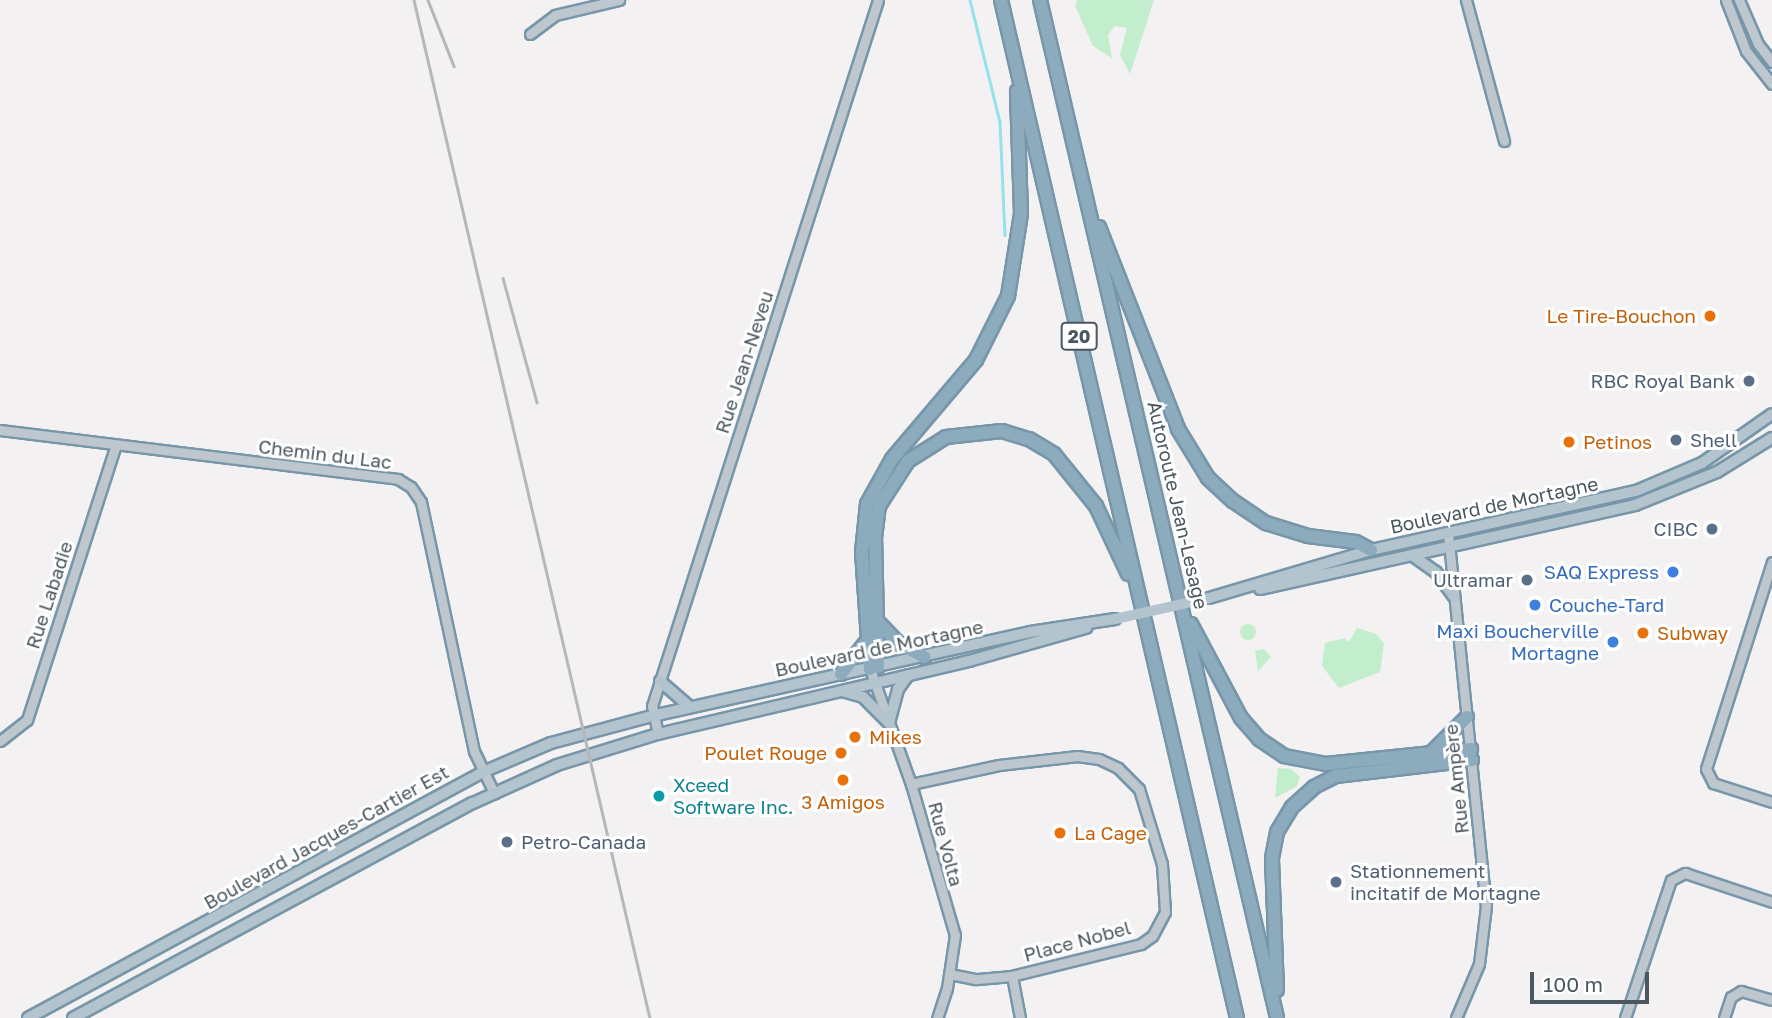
<!DOCTYPE html>
<meta charset="utf-8">
<style>
body{margin:0}
#map{position:relative;width:1772px;height:1018px;overflow:hidden;background:#f3f1f2;font-family:"Golos Text",sans-serif}
div>[style]{position:absolute}
.green>*{inset:0;background:#c3eece}
.round{border-radius:50%}
.stream>*{height:2.5px;margin:-1.25px;padding:0 1.25px;transform-origin:1.25px;border-radius:1.25px;background:#93e3e8}
.roads{filter:drop-shadow(2px 0 #7796a9) drop-shadow(-2px 0 #7796a9) drop-shadow(0 2px #7796a9) drop-shadow(0 -2px #7796a9)}
.minor>*{height:9px;margin:-4.5px;padding:0 4.5px;transform-origin:4.5px;border-radius:4.5px;background:#bec7cd}
.major>*{height:10px;margin:-5px;padding:0 5px;transform-origin:5px;border-radius:5px;background:#b3c4ce}
.highway>*{height:12px;margin:-6px;padding:0 6px;transform-origin:6px;border-radius:6px;background:#8cabbd}
.rail>*{height:2.5px;margin:-1.25px;padding:0 1.25px;transform-origin:1.25px;border-radius:1.25px;background:#b4b8bb}
.major-bridge>*{height:10px;margin:-5px;padding:0 5px;transform-origin:5px;border-radius:5px;background:#b3c4ce}
.dots>*{width:19px;height:19px;translate:-50% -50%;box-sizing:border-box;border:4px solid #fff;border-radius:50%}
span{translate:-50% -50%;white-space:nowrap;text-align:center;line-height:1.15;-webkit-text-stroke:6px #fff;paint-order:stroke}
.shield-label span{padding:2px 5px;background:#fff;border:2px solid;border-radius:5px;-webkit-text-stroke-width:0}
.shield-label{font-size:18px;color:#4a575e;font-weight:700}
.food-label{font-size:19px;color:#c56008}
.right{translate:-100% -50%;text-align:right}
.left{translate:0 -50%;text-align:left}
.street-label{font-size:19px;color:#4a575e}
.service-label{font-size:19px;color:#4e5e75}
.shop-label{font-size:19px;color:#366cbe}
.culture-label{font-size:19px;color:#0d838f}
.scale{position:absolute;left:1530px;top:972px;width:119px;height:32px;box-sizing:border-box;border:4px solid #4a575e;border-top:0;padding-left:9px;font-size:21px;line-height:24px;white-space:nowrap;color:#4a575e;-webkit-text-stroke:5px #fff;paint-order:stroke}
</style>
<div id="map">
<div class="green">
<i style="clip-path:polygon(1077px 0,1154px 0,1130px 74px,1120px 55px,1127px 28px,1115px 26px,1108px 35px,1112px 58px,1093px 46px,1075px 6px)"></i>
<i class="round" style="left:1240px;top:624px;width:16px;height:16px"></i>
<i style="clip-path:polygon(1357px 628px,1376px 634px,1384px 643px,1380px 672px,1339px 688px,1322px 666px,1325px 643px,1345px 638px,1349px 642px)"></i>
<i style="clip-path:polygon(1264px 649px,1271px 657px,1258px 671px,1255px 651px)"></i>
<i style="clip-path:polygon(1278px 768px,1291px 769px,1300px 777px,1297px 786px,1275px 798px)"></i>
</div>
<div class="stream">
<i style="left:970px;top:0;width:126px;rotate:76.2deg"></i>
<i style="left:1000px;top:122px;width:113px;rotate:87.5deg"></i>
</div>
<div class="roads">
<div class="minor">
<i style="left:1466px;top:0;width:146px;rotate:74.9deg"></i>
<i style="left:1726px;top:0;width:55px;rotate:68.6deg"></i>
<i style="left:1746px;top:51px;width:42px;rotate:51.8deg"></i>
<i style="left:1739px;top:0;width:48px;rotate:66.6deg"></i>
<i style="left:1758px;top:44px;width:23px;rotate:52deg"></i>
<i style="left:530px;top:34px;width:31px;rotate:-37deg"></i>
<i style="left:555px;top:15px;width:66px;rotate:-13.2deg"></i>
<i style="left:0;top:430px;width:401px;rotate:7deg"></i>
<i style="left:398px;top:479px;width:15px;rotate:32deg"></i>
<i style="left:411px;top:487px;width:18px;rotate:56deg"></i>
<i style="left:421px;top:502px;width:255px;rotate:78deg"></i>
<i style="left:474px;top:751px;width:47px;rotate:64.5deg"></i>
<i style="left:1448px;top:533px;width:375px;rotate:84.2deg"></i>
<i style="left:1486px;top:906px;width:58px;rotate:96.9deg"></i>
<i style="left:1479px;top:964px;width:59px;rotate:113.1deg"></i>
<i style="left:1772px;top:562px;width:217px;rotate:107.7deg"></i>
<i style="left:1706px;top:769px;width:16px;rotate:63deg"></i>
<i style="left:1713px;top:783px;width:62px;rotate:17.9deg"></i>
<i style="left:870px;top:669px;width:122px;rotate:70.4deg"></i>
<i style="left:911px;top:784px;width:157px;rotate:73.8deg"></i>
<i style="left:955px;top:935px;width:54px;rotate:98.6deg"></i>
<i style="left:947px;top:988px;width:32px;rotate:108deg"></i>
<i style="left:658px;top:734px;width:29px;rotate:-102deg"></i>
<i style="left:652px;top:706px;width:741px;rotate:-72.25deg"></i>
<i style="left:0;top:741px;width:34px;rotate:-38deg"></i>
<i style="left:27px;top:720px;width:287px;rotate:-72.1deg"></i>
<i style="left:911px;top:784px;width:90px;rotate:-12.2deg"></i>
<i style="left:999px;top:765px;width:79px;rotate:-6.6deg"></i>
<i style="left:1077px;top:756px;width:22px;rotate:8deg"></i>
<i style="left:1099px;top:759px;width:21px;rotate:25deg"></i>
<i style="left:1118px;top:768px;width:30px;rotate:45deg"></i>
<i style="left:1139px;top:789px;width:78px;rotate:73deg"></i>
<i style="left:1162px;top:864px;width:48px;rotate:86.4deg"></i>
<i style="left:1165px;top:912px;width:27px;rotate:118deg"></i>
<i style="left:1152px;top:936px;width:14px;rotate:144deg"></i>
<i style="left:1141px;top:944px;width:133px;rotate:166.1deg"></i>
<i style="left:1012px;top:976px;width:37px;rotate:175deg"></i>
<i style="left:975px;top:979px;width:26px;rotate:-169deg"></i>
<i style="left:1012px;top:976px;width:43px;rotate:79.2deg"></i>
<i style="left:1625px;top:1018px;width:145px;rotate:-71.6deg"></i>
<i style="left:1671px;top:880px;width:16px;rotate:-27deg"></i>
<i style="left:1685px;top:873px;width:92px;rotate:18.4deg"></i>
<i style="left:1724px;top:1018px;width:22px;rotate:-72deg"></i>
<i style="left:1731px;top:997px;width:12px;rotate:-31deg"></i>
<i style="left:1741px;top:991px;width:32px;rotate:16deg"></i>
</div>
<div class="major">
<i style="left:1413px;top:556px;width:28px;rotate:35deg"></i>
<i style="left:1436px;top:572px;width:31px;rotate:54deg"></i>
<i style="left:1260px;top:589px;width:384px;rotate:-12.6deg"></i>
<i style="left:1635px;top:505px;width:88px;rotate:-21.9deg"></i>
<i style="left:1717px;top:472px;width:65px;rotate:-31.7deg"></i>
<i style="left:1209px;top:598px;width:169px;rotate:-16.5deg"></i>
<i style="left:1371px;top:550px;width:271px;rotate:-12.6deg"></i>
<i style="left:1636px;top:491px;width:72px;rotate:-23deg"></i>
<i style="left:1702px;top:463px;width:85px;rotate:-35deg"></i>
<i style="left:660px;top:681px;width:40px;rotate:41deg"></i>
<i style="left:842px;top:691px;width:22px;rotate:16deg"></i>
<i style="left:863px;top:697px;width:37px;rotate:45deg"></i>
<i style="left:889px;top:723px;width:35px;rotate:-75deg"></i>
<i style="left:898px;top:689px;width:17px;rotate:-54deg"></i>
<i style="left:28px;top:1018px;width:517px;rotate:-28.4deg"></i>
<i style="left:483px;top:772px;width:74px;rotate:-23.1deg"></i>
<i style="left:551px;top:743px;width:105px;rotate:-15deg"></i>
<i style="left:652px;top:716px;width:387px;rotate:-12.5deg"></i>
<i style="left:1030px;top:632px;width:86px;rotate:-8.7deg"></i>
<i style="left:73px;top:1018px;width:454px;rotate:-28.3deg"></i>
<i style="left:473px;top:803px;width:92px;rotate:-24.3deg"></i>
<i style="left:557px;top:765px;width:106px;rotate:-17.1deg"></i>
<i style="left:658px;top:734px;width:319px;rotate:-13.2deg"></i>
<i style="left:969px;top:661px;width:122px;rotate:-15.8deg"></i>
</div>
<div class="highway">
<i style="left:1001px;top:0;width:1045px;rotate:76.95deg"></i>
<i style="left:1040px;top:0;width:1045px;rotate:76.89deg"></i>
<i style="left:1099px;top:227px;width:217px;rotate:68.6deg"></i>
<i style="left:1178px;top:429px;width:57px;rotate:58.5deg"></i>
<i style="left:1208px;top:478px;width:34px;rotate:43deg"></i>
<i style="left:1233px;top:501px;width:40px;rotate:34deg"></i>
<i style="left:1266px;top:523px;width:44px;rotate:17.2deg"></i>
<i style="left:1308px;top:536px;width:48px;rotate:7.1deg"></i>
<i style="left:1356px;top:542px;width:17px;rotate:28deg"></i>
<i style="left:879px;top:623px;width:28px;rotate:46deg"></i>
<i style="left:898px;top:643px;width:30px;rotate:28deg"></i>
<i style="left:1191px;top:624px;width:106px;rotate:62deg"></i>
<i style="left:1241px;top:718px;width:28px;rotate:49deg"></i>
<i style="left:1259px;top:739px;width:30px;rotate:34deg"></i>
<i style="left:1284px;top:756px;width:43px;rotate:10.8deg"></i>
<i style="left:1326px;top:764px;width:146px;rotate:-5.9deg"></i>
<i style="left:878px;top:667px;width:129px;rotate:-91.3deg"></i>
<i style="left:875px;top:538px;width:32px;rotate:-83deg"></i>
<i style="left:879px;top:506px;width:54px;rotate:-57.2deg"></i>
<i style="left:908px;top:461px;width:45px;rotate:-32.3deg"></i>
<i style="left:946px;top:437px;width:56px;rotate:-6.1deg"></i>
<i style="left:1002px;top:431px;width:28px;rotate:17deg"></i>
<i style="left:1029px;top:439px;width:29px;rotate:31deg"></i>
<i style="left:1054px;top:454px;width:67px;rotate:51.1deg"></i>
<i style="left:1096px;top:506px;width:75px;rotate:64.8deg"></i>
<i style="left:870px;top:669px;width:117px;rotate:-93.9deg"></i>
<i style="left:862px;top:552px;width:48px;rotate:-84.1deg"></i>
<i style="left:867px;top:504px;width:51px;rotate:-60.9deg"></i>
<i style="left:892px;top:459px;width:130px;rotate:-49.7deg"></i>
<i style="left:976px;top:360px;width:72px;rotate:-63.4deg"></i>
<i style="left:1008px;top:296px;width:83px;rotate:-81deg"></i>
<i style="left:1021px;top:214px;width:123px;rotate:-91.9deg"></i>
<i style="left:841px;top:674px;width:39px;rotate:-52deg"></i>
<i style="left:1431px;top:753px;width:51px;rotate:-45deg"></i>
<i style="left:1277px;top:990px;width:132px;rotate:-92.2deg"></i>
<i style="left:1272px;top:858px;width:26px;rotate:-79deg"></i>
<i style="left:1277px;top:832px;width:29px;rotate:-59deg"></i>
<i style="left:1292px;top:807px;width:30px;rotate:-42deg"></i>
<i style="left:1314px;top:787px;width:25px;rotate:-27deg"></i>
<i style="left:1336px;top:776px;width:137px;rotate:-6.7deg"></i>
</div>
</div>
<div class="rail">
<i style="left:414px;top:0;width:1045px;rotate:76.95deg"></i>
<i style="left:428px;top:0;width:71px;rotate:68.5deg"></i>
<i style="left:503px;top:278px;width:129px;rotate:74.7deg"></i>
</div>
<div class="major-bridge">
<i style="left:1115px;top:619px;width:96px;rotate:-12.6deg"></i>
</div>
<div class="dots">
<i style="left:1710px;top:316px;background:#e8710a"></i>
<i style="left:1749px;top:381px;background:#5c6f8a"></i>
<i style="left:1676px;top:440px;background:#5c6f8a"></i>
<i style="left:1569px;top:442px;background:#e8710a"></i>
<i style="left:1712px;top:529px;background:#5c6f8a"></i>
<i style="left:1673px;top:572px;background:#3f7fe0"></i>
<i style="left:1527px;top:580px;background:#5c6f8a"></i>
<i style="left:1535px;top:605px;background:#3f7fe0"></i>
<i style="left:1643px;top:633px;background:#e8710a"></i>
<i style="left:1613px;top:642px;background:#3f7fe0"></i>
<i style="left:855px;top:737px;background:#e8710a"></i>
<i style="left:841px;top:753px;background:#e8710a"></i>
<i style="left:843px;top:780px;background:#e8710a"></i>
<i style="left:659px;top:796px;background:#0f9aa8"></i>
<i style="left:1060px;top:833px;background:#e8710a"></i>
<i style="left:507px;top:842px;background:#5c6f8a"></i>
<i style="left:1336px;top:882px;background:#5c6f8a"></i>
</div>
<div class="shield-label">
<span style="left:1079px;top:336px">20</span>
</div>
<div class="food-label">
<span class="right" style="left:1696px;top:316px">Le Tire-Bouchon</span>
<span class="left" style="left:1583px;top:442px">Petinos</span>
<span class="left" style="left:1657px;top:633px">Subway</span>
<span class="left" style="left:869px;top:737px">Mikes</span>
<span class="right" style="left:827px;top:753px">Poulet Rouge</span>
<span style="left:843px;top:802px">3 Amigos</span>
<span class="left" style="left:1074px;top:833px">La Cage</span>
</div>
<div class="street-label">
<span style="left:744px;top:362px;rotate:-72deg">Rue Jean-Neveu</span>
<span style="left:325px;top:454px;rotate:7deg">Chemin du Lac</span>
<span style="left:1178px;top:505px;rotate:77deg">Autoroute Jean-Lesage</span>
<span style="left:1494px;top:505px;rotate:-12deg">Boulevard de Mortagne</span>
<span style="left:49px;top:595px;rotate:-72deg">Rue Labadie</span>
<span style="left:879px;top:648px;rotate:-12deg">Boulevard de Mortagne</span>
<span style="left:1456px;top:779px;rotate:-96deg">Rue Ampère</span>
<span style="left:326px;top:837px;rotate:-29deg">Boulevard Jacques-Cartier Est</span>
<span style="left:946px;top:844px;rotate:75deg">Rue Volta</span>
<span style="left:1077px;top:941px;rotate:-15deg">Place Nobel</span>
</div>
<div class="service-label">
<span class="right" style="left:1735px;top:381px">RBC Royal Bank</span>
<span class="left" style="left:1690px;top:440px">Shell</span>
<span class="right" style="left:1698px;top:529px">CIBC</span>
<span class="right" style="left:1513px;top:580px">Ultramar</span>
<span class="left" style="left:521px;top:842px">Petro-Canada</span>
<span class="left" style="left:1350px;top:882px">Stationnement<br>incitatif de Mortagne</span>
</div>
<div class="shop-label">
<span class="right" style="left:1659px;top:572px">SAQ Express</span>
<span class="left" style="left:1549px;top:605px">Couche-Tard</span>
<span class="right" style="left:1599px;top:642px">Maxi Boucherville<br>Mortagne</span>
</div>
<div class="culture-label">
<span class="left" style="left:673px;top:796px">Xceed<br>Software Inc.</span>
</div>
<div class="scale">100 m</div>
</div>
